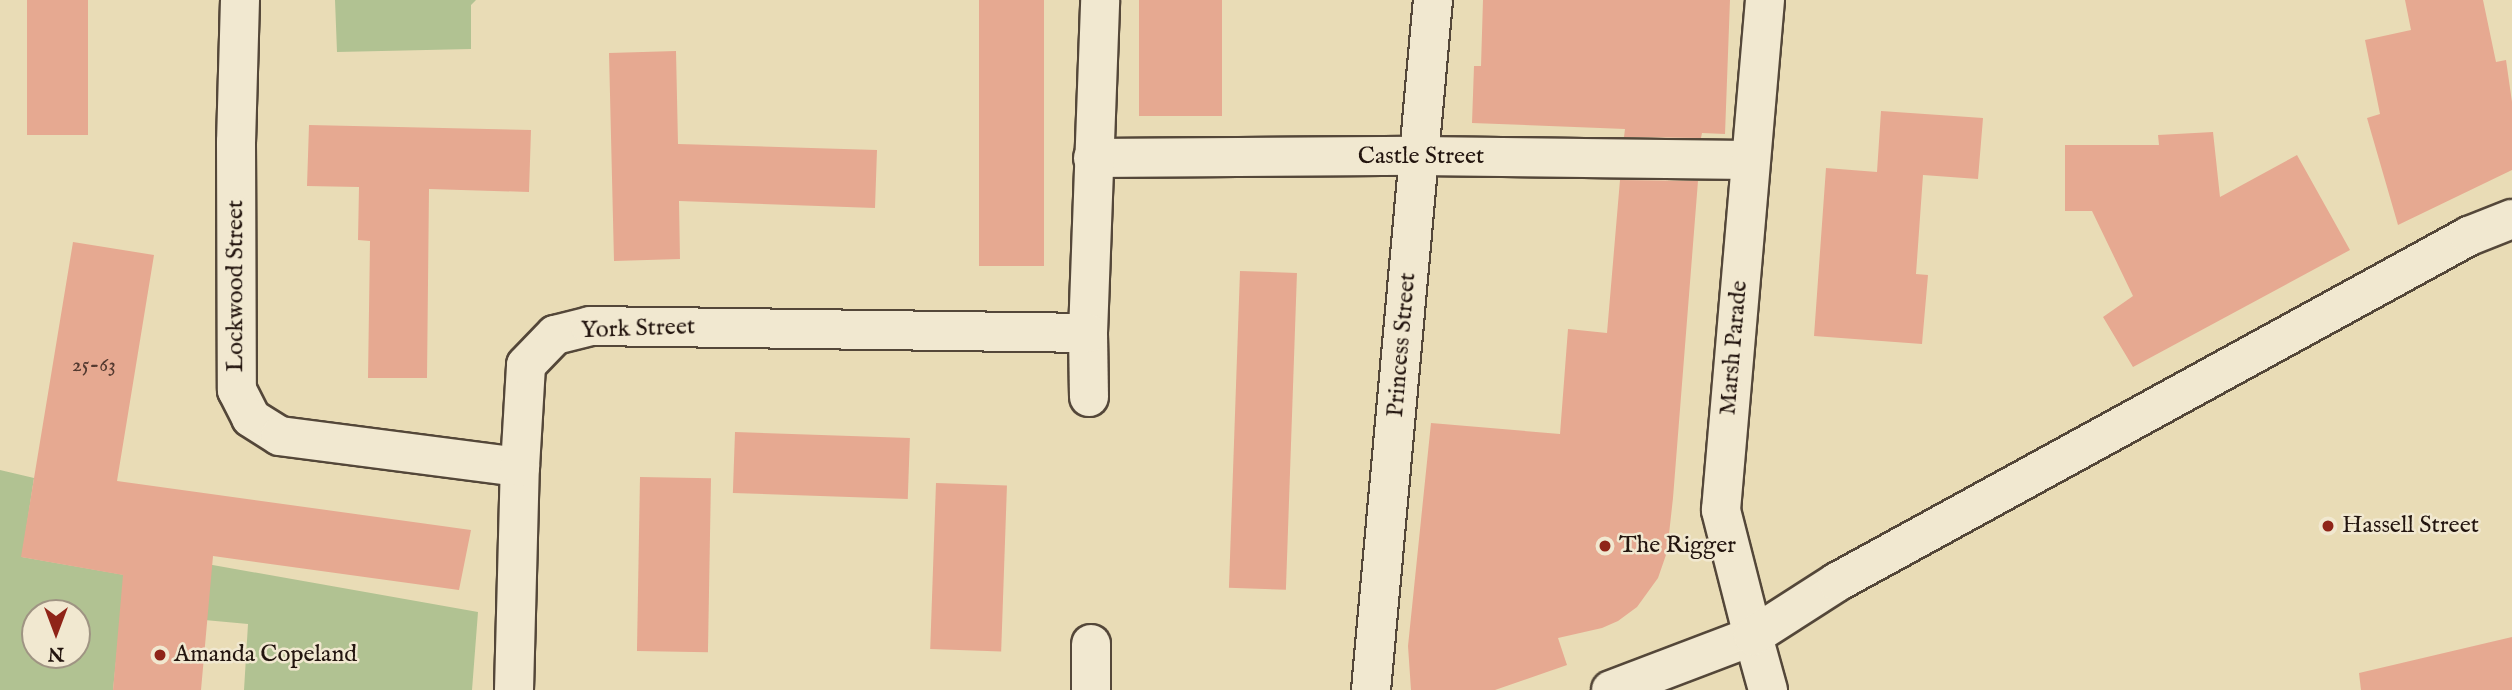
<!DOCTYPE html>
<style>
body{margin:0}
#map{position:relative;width:2512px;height:690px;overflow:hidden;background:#e9dcb6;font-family:"IM FELL English",serif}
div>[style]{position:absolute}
.green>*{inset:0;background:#b1c292}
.building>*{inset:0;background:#e6a991;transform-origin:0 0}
.roads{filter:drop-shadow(2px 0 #544739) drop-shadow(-2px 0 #544739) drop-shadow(0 2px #544739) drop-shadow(0 -2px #544739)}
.street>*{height:38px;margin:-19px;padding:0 19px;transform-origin:19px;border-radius:19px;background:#f1e8d0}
.secondary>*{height:38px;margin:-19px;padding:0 19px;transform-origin:19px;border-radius:19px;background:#f1e8d0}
.dots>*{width:19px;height:19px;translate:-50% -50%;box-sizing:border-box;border:4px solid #f1e8d0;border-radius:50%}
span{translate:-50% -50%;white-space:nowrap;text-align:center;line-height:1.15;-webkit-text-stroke:5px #f1e8d0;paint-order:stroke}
.number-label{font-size:21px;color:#543a30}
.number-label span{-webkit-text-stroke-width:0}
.street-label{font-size:24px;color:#23150f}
.poi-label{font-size:24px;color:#23150f}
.left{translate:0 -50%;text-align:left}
.north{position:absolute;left:21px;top:599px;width:70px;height:70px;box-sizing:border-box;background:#f1e8d0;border:2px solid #9f9483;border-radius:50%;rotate:180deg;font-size:19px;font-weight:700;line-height:28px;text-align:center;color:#23150f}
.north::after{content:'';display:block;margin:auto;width:24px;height:32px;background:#8f2418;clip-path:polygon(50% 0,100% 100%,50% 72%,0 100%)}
</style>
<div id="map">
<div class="green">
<i style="clip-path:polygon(335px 0,476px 0,471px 5px,471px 49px,337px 52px)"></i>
<i style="clip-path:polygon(evenodd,0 470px,34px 478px,22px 557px,125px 575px,113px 690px,0 690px,0 470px,35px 613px,77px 613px,77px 655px,35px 655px,35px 613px)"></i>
<i style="clip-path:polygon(179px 559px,478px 612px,472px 690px,244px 690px,248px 624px,172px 617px)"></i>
</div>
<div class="building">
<i style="left:27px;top:0;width:61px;height:135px"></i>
<i style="left:979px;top:0;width:65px;height:266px"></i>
<i style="left:1139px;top:0;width:83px;height:116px"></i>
<i style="clip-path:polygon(1483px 0,1730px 0,1725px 134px,1702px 133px,1701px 138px,1624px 137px,1625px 129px,1472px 123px,1474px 66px,1481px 66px)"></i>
<i style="clip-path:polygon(2405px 0,2483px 0,2496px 62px,2506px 60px,2512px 102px,2512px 170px,2398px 225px,2367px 118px,2380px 114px,2365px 40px,2411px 30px)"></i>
<i style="clip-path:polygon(676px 51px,678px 144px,877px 150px,875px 208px,679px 201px,680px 259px,614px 261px,609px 53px)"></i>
<i style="clip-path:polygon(1881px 111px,1983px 118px,1978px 179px,1923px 175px,1916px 274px,1928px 275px,1922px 344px,1814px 336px,1826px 168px,1877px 172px)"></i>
<i style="clip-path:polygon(309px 125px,531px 130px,529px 192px,429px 189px,427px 378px,368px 378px,370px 241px,358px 240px,359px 187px,307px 186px)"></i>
<i style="clip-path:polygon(2213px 132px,2220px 197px,2297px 155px,2350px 250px,2133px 367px,2103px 317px,2133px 296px,2092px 211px,2065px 211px,2065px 145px,2159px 145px,2158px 135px)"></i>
<i style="clip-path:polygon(1620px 180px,1698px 181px,1673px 498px,1667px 552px,1658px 578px,1637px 607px,1618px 621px,1602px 628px,1558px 638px,1567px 665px,1495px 690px,1411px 690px,1408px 646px,1431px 423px,1560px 434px,1568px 329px,1607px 333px)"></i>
<i style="clip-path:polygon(73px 242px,154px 255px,117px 481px,471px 530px,459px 590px,213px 556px,201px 690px,113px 690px,123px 575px,21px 557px)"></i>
<i style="left:1240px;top:271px;width:57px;height:317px;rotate:2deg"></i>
<i style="left:735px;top:432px;width:175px;height:61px;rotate:2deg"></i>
<i style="left:640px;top:477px;width:71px;height:174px;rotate:1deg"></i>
<i style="left:936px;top:483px;width:71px;height:166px;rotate:2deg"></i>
<i style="clip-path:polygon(2512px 637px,2512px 690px,2361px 690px,2359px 673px)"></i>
</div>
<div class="roads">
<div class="street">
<i style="left:240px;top:0;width:142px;rotate:91.6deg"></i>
<i style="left:236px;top:142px;width:248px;rotate:89.8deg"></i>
<i style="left:237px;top:390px;width:31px;rotate:63deg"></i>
<i style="left:251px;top:418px;width:34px;rotate:32deg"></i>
<i style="left:280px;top:436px;width:242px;rotate:7.4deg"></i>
<i style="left:1093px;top:158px;width:326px;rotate:-0.4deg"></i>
<i style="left:1419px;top:156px;width:330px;rotate:0.7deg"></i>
<i style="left:1089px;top:397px;width:64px;rotate:-90.9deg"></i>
<i style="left:1088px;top:333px;width:333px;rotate:-87.9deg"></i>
<i style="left:1091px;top:644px;width:46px;rotate:90deg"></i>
<i style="left:514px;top:690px;width:223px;rotate:-88.5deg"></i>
<i style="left:520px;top:467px;width:102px;rotate:-86.6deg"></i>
<i style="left:526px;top:365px;width:42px;rotate:-46deg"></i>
<i style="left:555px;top:335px;width:36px;rotate:-14deg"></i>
<i style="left:590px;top:326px;width:498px;rotate:0.8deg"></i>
<i style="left:1371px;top:690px;width:693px;rotate:-84.87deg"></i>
<i style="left:1611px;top:690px;width:152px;rotate:-20.8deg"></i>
<i style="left:1753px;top:636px;width:130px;rotate:-104.3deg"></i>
<i style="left:1721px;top:510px;width:512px;rotate:-85.07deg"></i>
</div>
<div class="secondary">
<i style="left:1768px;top:690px;width:56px;rotate:-105.5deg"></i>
<i style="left:1753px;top:636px;width:100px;rotate:-32.7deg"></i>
<i style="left:1837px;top:582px;width:721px;rotate:-28.7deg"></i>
<i style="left:2469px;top:236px;width:46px;rotate:-21.6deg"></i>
</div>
</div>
<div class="dots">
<i style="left:2328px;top:526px;background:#8f2418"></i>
<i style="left:1605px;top:546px;background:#8f2418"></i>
<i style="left:160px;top:655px;background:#8f2418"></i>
</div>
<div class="number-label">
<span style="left:94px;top:366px">25-63</span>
</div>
<div class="street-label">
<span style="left:1421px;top:157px">Castle Street</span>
<span style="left:236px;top:286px;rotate:-90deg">Lockwood Street</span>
<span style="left:638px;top:329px;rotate:-2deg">York Street</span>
<span style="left:1402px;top:345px;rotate:-85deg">Princess Street</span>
<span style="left:1734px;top:348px;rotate:-85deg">Marsh Parade</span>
</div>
<div class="poi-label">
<span class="left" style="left:2342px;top:526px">Hassell Street</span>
<span class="left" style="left:1619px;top:546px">The Rigger</span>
<span class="left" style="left:174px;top:655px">Amanda Copeland</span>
</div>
<div class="north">N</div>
</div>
